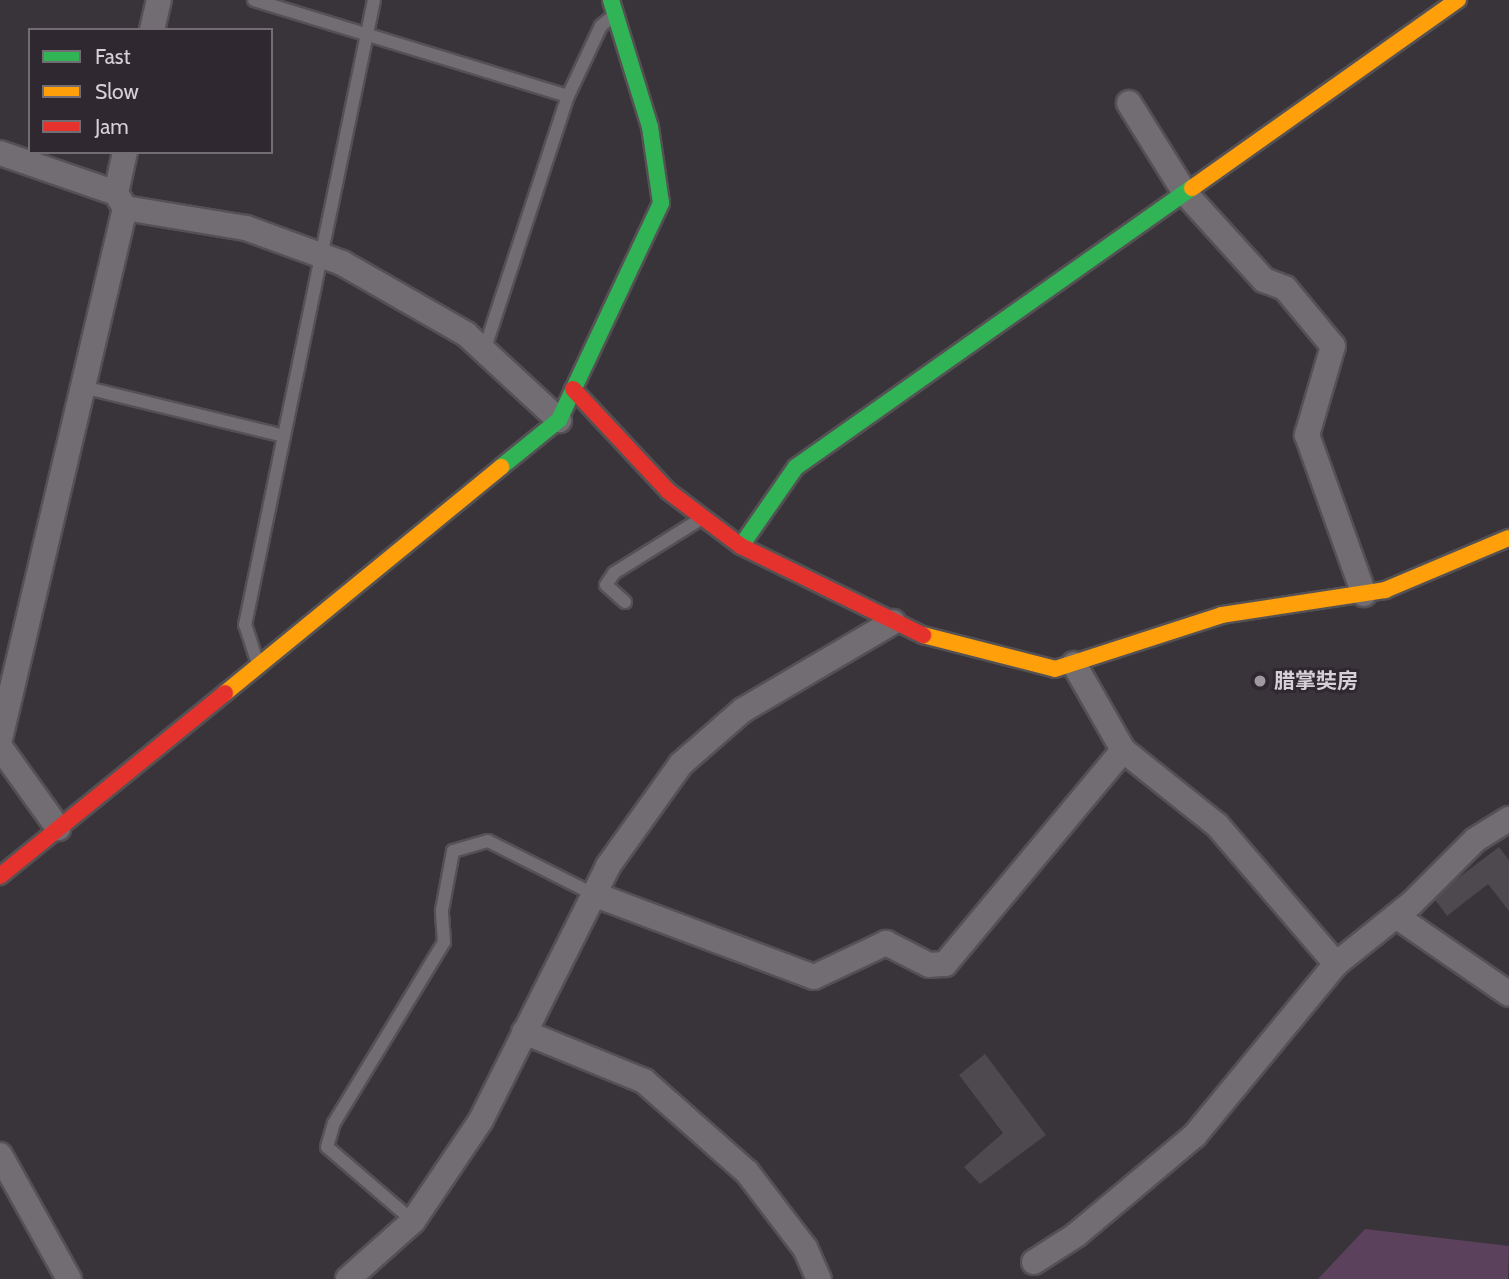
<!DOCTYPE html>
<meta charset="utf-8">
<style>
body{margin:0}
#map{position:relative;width:1509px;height:1279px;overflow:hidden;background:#393439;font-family:Cabin,"Noto Sans SC",sans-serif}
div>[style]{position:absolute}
.green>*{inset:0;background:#5c415d}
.building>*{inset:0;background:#4d494e}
.roads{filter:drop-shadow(2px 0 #545154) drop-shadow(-2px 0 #545154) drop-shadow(0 2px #545154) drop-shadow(0 -2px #545154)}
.lane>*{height:12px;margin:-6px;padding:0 6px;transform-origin:6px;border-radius:6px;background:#726c73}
.street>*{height:24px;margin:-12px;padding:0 12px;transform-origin:12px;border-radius:12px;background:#726c73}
.fast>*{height:16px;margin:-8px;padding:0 8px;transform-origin:8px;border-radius:8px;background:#30b455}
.slow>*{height:16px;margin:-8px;padding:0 8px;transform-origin:8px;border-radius:8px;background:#ff9f0a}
.jam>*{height:16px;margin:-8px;padding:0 8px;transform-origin:8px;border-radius:8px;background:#e5322d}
.dots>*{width:19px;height:19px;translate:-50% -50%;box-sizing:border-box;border:4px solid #302831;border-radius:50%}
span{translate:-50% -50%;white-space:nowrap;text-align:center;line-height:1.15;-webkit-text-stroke:6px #302831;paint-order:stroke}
.poi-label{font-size:21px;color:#d6d1d6;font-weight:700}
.left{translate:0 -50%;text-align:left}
.legend{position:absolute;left:28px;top:28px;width:245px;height:126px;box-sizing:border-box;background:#302831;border:2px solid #726c73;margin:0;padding:9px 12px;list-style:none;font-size:21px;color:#d6d1d6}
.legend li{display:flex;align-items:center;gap:14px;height:35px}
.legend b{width:35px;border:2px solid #726c73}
</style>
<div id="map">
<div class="green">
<i style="clip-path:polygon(1365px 1229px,1509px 1246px,1508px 1279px,1318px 1279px)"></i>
</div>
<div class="building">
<i style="clip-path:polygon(1499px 847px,1509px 860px,1509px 911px,1488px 884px,1447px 916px,1433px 897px)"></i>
<i style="clip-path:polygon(985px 1054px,1046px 1135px,980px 1184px,964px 1167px,1003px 1133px,959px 1075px)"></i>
</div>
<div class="roads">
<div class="lane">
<i style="left:254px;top:0;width:328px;rotate:17deg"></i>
<i style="left:484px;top:351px;width:268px;rotate:-71.8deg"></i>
<i style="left:568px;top:96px;width:77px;rotate:-64.8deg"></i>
<i style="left:601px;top:26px;width:14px;rotate:-39deg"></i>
<i style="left:83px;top:387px;width:207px;rotate:13.7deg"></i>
<i style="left:625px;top:602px;width:25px;rotate:-138deg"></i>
<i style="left:606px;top:585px;width:14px;rotate:-56deg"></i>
<i style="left:614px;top:573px;width:100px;rotate:-31.9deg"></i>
<i style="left:257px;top:661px;width:38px;rotate:-108deg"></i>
<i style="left:245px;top:625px;width:638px;rotate:-78.34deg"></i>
<i style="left:413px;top:1221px;width:113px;rotate:-139.3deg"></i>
<i style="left:327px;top:1147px;width:25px;rotate:-74deg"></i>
<i style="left:334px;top:1123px;width:212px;rotate:-58.7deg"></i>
<i style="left:444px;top:942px;width:32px;rotate:-94deg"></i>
<i style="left:442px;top:910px;width:60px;rotate:-79.4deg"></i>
<i style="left:453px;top:851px;width:36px;rotate:-16deg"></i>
<i style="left:488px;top:841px;width:118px;rotate:26.8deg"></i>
</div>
<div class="street">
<i style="left:152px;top:30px;width:31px;rotate:-77deg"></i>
<i style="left:1129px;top:103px;width:106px;rotate:58.1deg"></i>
<i style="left:1185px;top:193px;width:118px;rotate:47.8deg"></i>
<i style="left:1264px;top:280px;width:22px;rotate:21deg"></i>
<i style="left:1285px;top:288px;width:75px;rotate:50.4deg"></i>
<i style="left:1333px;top:346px;width:93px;rotate:106.3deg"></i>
<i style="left:1307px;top:435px;width:169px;rotate:70.3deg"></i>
<i style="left:0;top:153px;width:123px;rotate:19deg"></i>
<i style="left:116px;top:193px;width:17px;rotate:59deg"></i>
<i style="left:125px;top:208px;width:123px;rotate:9.4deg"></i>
<i style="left:246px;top:228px;width:102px;rotate:20deg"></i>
<i style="left:342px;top:263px;width:143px;rotate:29.8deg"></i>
<i style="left:466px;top:334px;width:127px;rotate:42.8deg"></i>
<i style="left:116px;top:193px;width:42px;rotate:-77.6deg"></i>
<i style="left:1074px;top:664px;width:99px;rotate:60.3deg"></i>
<i style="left:1123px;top:750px;width:120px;rotate:38.6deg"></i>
<i style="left:1217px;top:825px;width:183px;rotate:49.4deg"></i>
<i style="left:0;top:739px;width:546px;rotate:-76.75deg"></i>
<i style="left:0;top:747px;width:100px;rotate:54.4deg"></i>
<i style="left:593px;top:894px;width:236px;rotate:20.6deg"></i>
<i style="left:814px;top:977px;width:80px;rotate:-25.3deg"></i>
<i style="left:886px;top:943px;width:48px;rotate:27.1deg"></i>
<i style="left:929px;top:965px;width:16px;rotate:-4deg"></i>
<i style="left:945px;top:964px;width:278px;rotate:-50.2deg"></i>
<i style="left:1396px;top:916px;width:137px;rotate:34.6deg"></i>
<i style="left:524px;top:1032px;width:130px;rotate:22.2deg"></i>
<i style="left:644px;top:1081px;width:137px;rotate:41.5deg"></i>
<i style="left:747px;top:1172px;width:96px;rotate:52.7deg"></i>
<i style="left:805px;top:1248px;width:34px;rotate:66deg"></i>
<i style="left:0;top:1155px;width:142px;rotate:60.9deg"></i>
<i style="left:1034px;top:1262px;width:50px;rotate:-32.7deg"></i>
<i style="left:1076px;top:1235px;width:155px;rotate:-40deg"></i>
<i style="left:1195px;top:1135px;width:222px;rotate:-50.5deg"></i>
<i style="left:1336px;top:964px;width:96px;rotate:-38.7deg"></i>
<i style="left:1411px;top:904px;width:91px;rotate:-45deg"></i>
<i style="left:1475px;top:840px;width:40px;rotate:-32deg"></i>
<i style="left:348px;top:1279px;width:87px;rotate:-41.7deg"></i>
<i style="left:413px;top:1221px;width:122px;rotate:-56deg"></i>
<i style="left:481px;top:1120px;width:284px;rotate:-63.4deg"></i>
<i style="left:608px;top:866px;width:125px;rotate:-54.4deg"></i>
<i style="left:681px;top:764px;width:82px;rotate:-41.1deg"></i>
<i style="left:743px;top:710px;width:174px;rotate:-30.4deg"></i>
</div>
<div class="fast">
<i style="left:501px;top:467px;width:75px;rotate:-39deg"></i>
<i style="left:559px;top:420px;width:240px;rotate:-64.8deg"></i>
<i style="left:661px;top:203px;width:77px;rotate:-98.2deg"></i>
<i style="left:650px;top:127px;width:133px;rotate:-107.1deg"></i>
<i style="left:741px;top:546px;width:96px;rotate:-55.2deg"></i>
<i style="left:796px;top:467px;width:484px;rotate:-35.2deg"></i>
</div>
<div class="slow">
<i style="left:1192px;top:188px;width:326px;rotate:-35.3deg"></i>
<i style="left:923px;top:635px;width:136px;rotate:14.4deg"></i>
<i style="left:1055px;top:669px;width:176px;rotate:-17.9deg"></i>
<i style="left:1222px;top:615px;width:165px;rotate:-8.7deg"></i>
<i style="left:1385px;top:590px;width:134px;rotate:-22.8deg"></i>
<i style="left:225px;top:693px;width:357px;rotate:-39.3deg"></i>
</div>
<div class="jam">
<i style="left:573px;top:389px;width:139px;rotate:47deg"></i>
<i style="left:668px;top:491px;width:91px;rotate:37deg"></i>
<i style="left:741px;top:546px;width:203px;rotate:26.1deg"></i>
<i style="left:0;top:876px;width:290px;rotate:-39.1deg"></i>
</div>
</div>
<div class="dots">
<i style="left:1260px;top:681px;background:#9f9a9f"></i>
</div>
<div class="poi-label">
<span class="left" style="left:1274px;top:681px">腊掌奘房</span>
</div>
<ul class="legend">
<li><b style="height:9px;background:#30b455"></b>Fast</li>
<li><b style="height:9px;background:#ff9f0a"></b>Slow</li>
<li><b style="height:9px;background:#e5322d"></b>Jam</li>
</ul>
</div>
